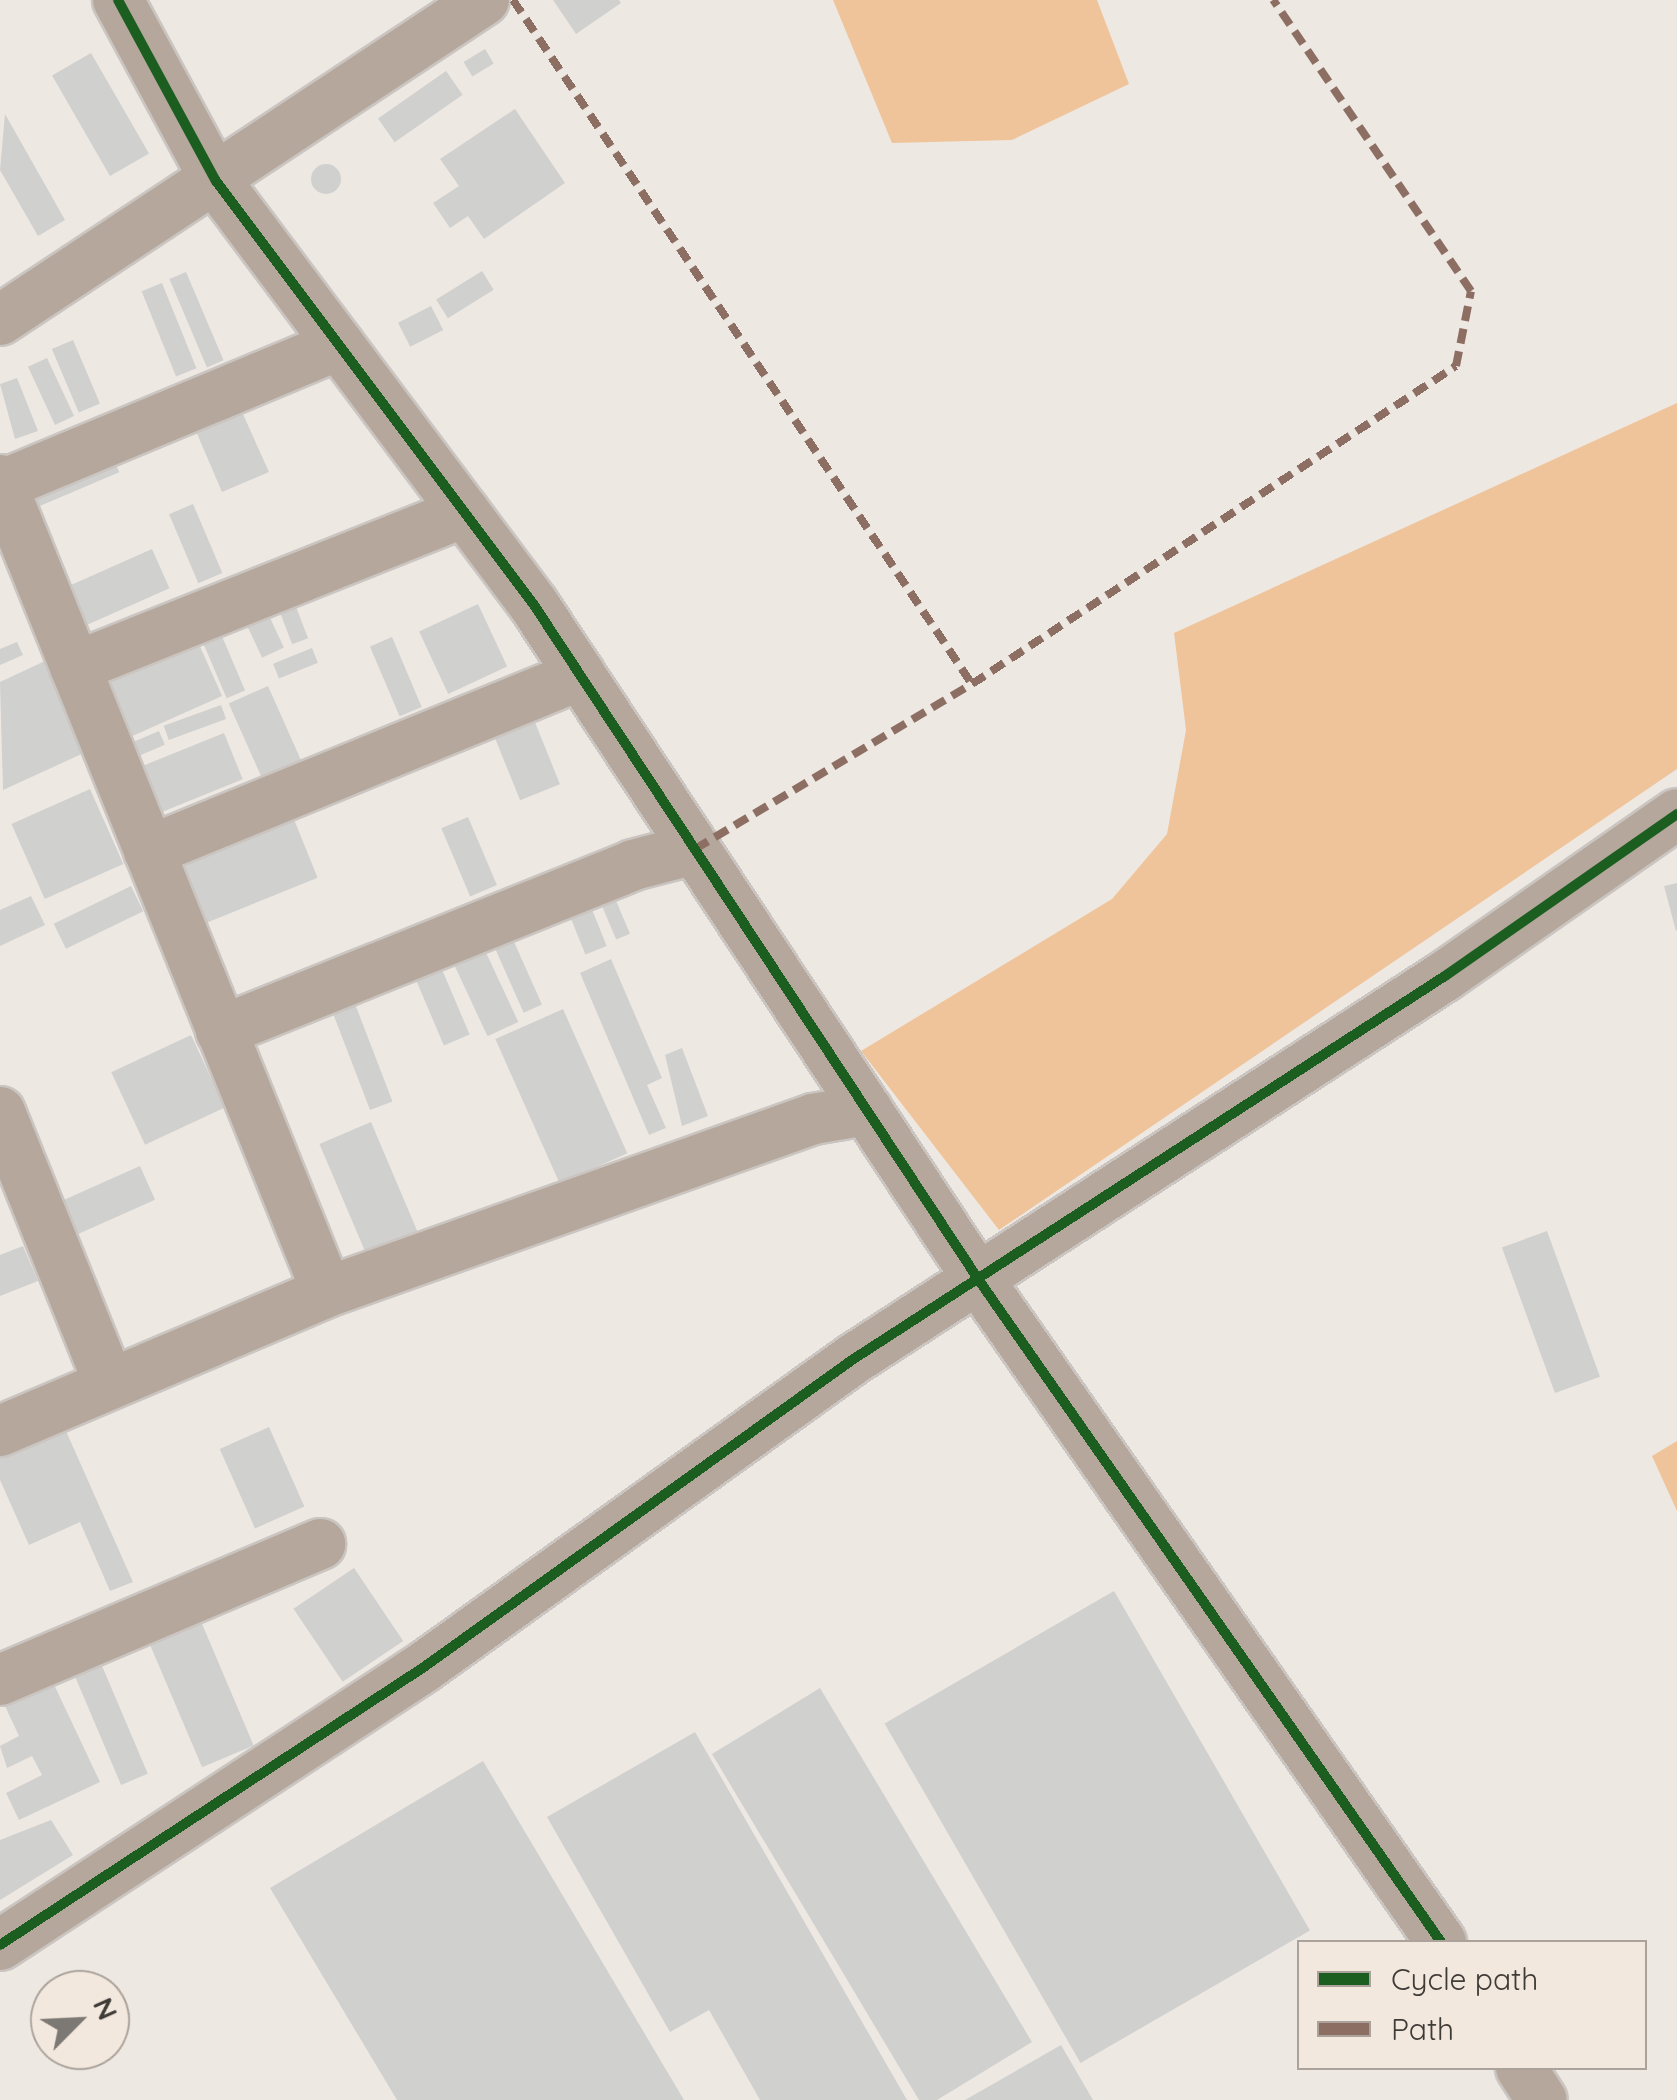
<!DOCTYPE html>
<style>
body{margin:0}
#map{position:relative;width:1677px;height:2100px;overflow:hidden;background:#eee8e3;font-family:Quicksand,sans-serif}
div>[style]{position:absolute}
.water>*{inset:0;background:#efc49a}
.building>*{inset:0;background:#d0d0cf;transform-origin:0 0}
.round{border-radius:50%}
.roads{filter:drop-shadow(2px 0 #cac5c1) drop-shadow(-2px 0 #cac5c1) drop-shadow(0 2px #cac5c1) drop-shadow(0 -2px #cac5c1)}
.street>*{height:50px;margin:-25px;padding:0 25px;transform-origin:25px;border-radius:25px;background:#b5a79b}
.quiet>*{height:8px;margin-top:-4px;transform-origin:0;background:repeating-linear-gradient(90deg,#8d6e63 0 15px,transparent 0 23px)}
.cycleway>*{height:10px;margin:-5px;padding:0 5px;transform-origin:5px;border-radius:5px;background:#1b5e20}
span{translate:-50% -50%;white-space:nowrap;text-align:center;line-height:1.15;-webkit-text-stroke:9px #f3e8de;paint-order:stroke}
.legend{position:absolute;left:1297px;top:1940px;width:350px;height:130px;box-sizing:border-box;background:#f3e8de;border:2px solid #aba39b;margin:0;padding:12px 18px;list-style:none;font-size:30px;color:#3f3b37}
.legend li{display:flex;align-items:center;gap:20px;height:50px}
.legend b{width:50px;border:2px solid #aba39b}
.north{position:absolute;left:30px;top:1970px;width:100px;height:100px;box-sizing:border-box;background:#f3e8de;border:2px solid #aba39b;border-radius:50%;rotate:66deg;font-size:28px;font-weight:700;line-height:40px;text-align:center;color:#3f3b37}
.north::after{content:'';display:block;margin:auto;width:35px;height:45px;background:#7c7873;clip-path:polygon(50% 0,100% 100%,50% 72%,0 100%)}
</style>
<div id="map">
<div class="water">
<i style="clip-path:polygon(833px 0,1097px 0,1129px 84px,1012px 140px,892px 143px)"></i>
<i style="clip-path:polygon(1677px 403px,1677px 769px,999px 1230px,861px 1051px,1112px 899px,1167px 834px,1186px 730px,1174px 633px)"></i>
<i style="clip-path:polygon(1677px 1441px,1677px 1511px,1652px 1456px)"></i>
</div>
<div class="building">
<i style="clip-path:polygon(553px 0,619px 0,621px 3px,576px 34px)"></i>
<i style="left:485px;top:49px;width:17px;height:25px;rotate:59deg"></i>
<i style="left:91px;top:53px;width:116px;height:45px;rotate:60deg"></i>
<i style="left:446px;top:71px;width:29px;height:83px;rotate:55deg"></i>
<i style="clip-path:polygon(515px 109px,565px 183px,484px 239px,468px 216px,450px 228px,433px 203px,459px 186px,440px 159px)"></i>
<i style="clip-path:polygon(5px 114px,65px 220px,38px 236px,0 170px)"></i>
<i class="round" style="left:311px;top:164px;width:30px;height:30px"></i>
<i style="left:482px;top:271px;width:22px;height:54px;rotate:58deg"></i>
<i style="left:186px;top:272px;width:96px;height:18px;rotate:67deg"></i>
<i style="left:162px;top:283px;width:92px;height:22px;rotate:68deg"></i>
<i style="left:431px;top:306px;width:27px;height:37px;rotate:63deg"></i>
<i style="left:73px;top:340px;width:69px;height:23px;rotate:67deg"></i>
<i style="left:47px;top:358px;width:64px;height:21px;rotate:65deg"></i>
<i style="clip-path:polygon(17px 378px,38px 431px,15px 439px,0 384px)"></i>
<i style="clip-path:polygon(242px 412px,269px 472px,222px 492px,189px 415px)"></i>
<i style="left:111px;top:453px;width:21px;height:92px;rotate:67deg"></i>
<i style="left:193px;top:504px;width:75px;height:26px;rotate:67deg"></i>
<i style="left:152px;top:549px;width:43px;height:101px;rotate:66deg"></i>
<i style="left:293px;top:599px;width:42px;height:17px;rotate:69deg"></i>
<i style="left:478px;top:604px;width:69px;height:65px;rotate:65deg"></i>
<i style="left:264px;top:605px;width:47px;height:24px;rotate:65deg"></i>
<i style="left:213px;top:615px;width:82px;height:20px;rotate:67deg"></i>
<i style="left:194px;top:633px;width:69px;height:98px;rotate:66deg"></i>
<i style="left:392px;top:637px;width:76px;height:24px;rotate:67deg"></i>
<i style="clip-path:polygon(17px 642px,23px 655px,0 665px,0 649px)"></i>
<i style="left:312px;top:648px;width:16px;height:42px;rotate:68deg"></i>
<i style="clip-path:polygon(45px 661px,86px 752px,3px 790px,0 682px)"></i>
<i style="left:268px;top:686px;width:82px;height:43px;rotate:66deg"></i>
<i style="left:221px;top:705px;width:15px;height:61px;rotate:70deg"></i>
<i style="left:530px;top:710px;width:80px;height:43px;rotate:68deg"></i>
<i style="left:159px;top:731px;width:15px;height:37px;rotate:67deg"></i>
<i style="left:224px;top:733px;width:50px;height:95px;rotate:68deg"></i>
<i style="left:90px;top:789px;width:82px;height:86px;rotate:66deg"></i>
<i style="left:291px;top:812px;width:71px;height:125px;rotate:68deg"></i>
<i style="left:468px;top:817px;width:74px;height:29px;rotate:67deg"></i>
<i style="clip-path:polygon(1677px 883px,1677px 930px,1676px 931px,1664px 886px)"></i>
<i style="left:131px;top:886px;width:28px;height:86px;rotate:64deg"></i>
<i style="clip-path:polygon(31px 896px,45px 925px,0 946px,0 910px)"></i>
<i style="left:614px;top:896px;width:41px;height:15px;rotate:67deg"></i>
<i style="left:591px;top:907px;width:42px;height:23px;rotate:68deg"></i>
<i style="left:507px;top:926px;width:86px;height:20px;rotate:66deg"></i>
<i style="left:482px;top:944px;width:86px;height:34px;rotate:65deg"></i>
<i style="clip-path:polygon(611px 959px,662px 1078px,647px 1085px,666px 1128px,649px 1135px,580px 973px)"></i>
<i style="left:438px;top:960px;width:81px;height:28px;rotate:67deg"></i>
<i style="left:352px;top:996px;width:113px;height:24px;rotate:69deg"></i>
<i style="left:563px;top:1009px;width:158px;height:74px;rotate:66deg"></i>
<i style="left:191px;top:1035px;width:80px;height:88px;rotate:65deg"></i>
<i style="clip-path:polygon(682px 1048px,708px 1116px,682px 1126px,665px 1055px)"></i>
<i style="left:371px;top:1122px;width:121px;height:56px;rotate:67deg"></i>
<i style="left:140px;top:1166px;width:37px;height:94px;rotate:66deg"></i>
<i style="left:1547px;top:1231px;width:155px;height:48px;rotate:70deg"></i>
<i style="clip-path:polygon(23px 1246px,38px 1281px,0 1296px,0 1255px)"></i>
<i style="clip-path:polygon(62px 1422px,133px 1582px,110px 1591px,80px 1522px,29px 1545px,0 1480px,0 1449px)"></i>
<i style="left:269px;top:1427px;width:87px;height:54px;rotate:66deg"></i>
<i style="left:354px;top:1568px;width:88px;height:73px;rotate:56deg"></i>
<i style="left:1114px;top:1591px;width:392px;height:265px;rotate:60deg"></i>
<i style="left:197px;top:1612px;width:145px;height:56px;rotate:67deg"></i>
<i style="left:97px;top:1654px;width:130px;height:29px;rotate:67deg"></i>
<i style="clip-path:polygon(49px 1674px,100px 1782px,19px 1820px,6px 1793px,42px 1775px,32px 1756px,7px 1768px,0 1746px,19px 1736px,5px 1706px)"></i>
<i style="clip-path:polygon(820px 1688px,1032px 2042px,937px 2100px,919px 2100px,712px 1754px)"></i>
<i style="clip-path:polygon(695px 1732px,907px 2100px,760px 2100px,709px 2010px,670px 2032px,547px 1817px)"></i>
<i style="clip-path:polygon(483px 1761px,684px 2100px,397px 2100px,270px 1888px)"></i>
<i style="clip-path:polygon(51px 1820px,73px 1855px,0 1900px,0 1840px)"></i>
<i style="clip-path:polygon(1061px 2045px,1093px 2100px,965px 2100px)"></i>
</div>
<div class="roads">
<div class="street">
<i style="left:118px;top:0;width:206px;rotate:61.6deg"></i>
<i style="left:216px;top:181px;width:530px;rotate:53.13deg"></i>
<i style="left:534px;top:605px;width:807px;rotate:56.62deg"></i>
<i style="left:978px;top:1279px;width:809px;rotate:55.07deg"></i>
<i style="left:0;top:320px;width:580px;rotate:-33.47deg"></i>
<i style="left:0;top:480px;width:875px;rotate:68.06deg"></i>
<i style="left:2px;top:485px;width:365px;rotate:-22.6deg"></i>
<i style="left:75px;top:667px;width:419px;rotate:-21.7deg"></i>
<i style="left:149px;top:851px;width:466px;rotate:-22.2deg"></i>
<i style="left:221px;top:1031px;width:444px;rotate:-21.9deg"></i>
<i style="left:633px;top:865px;width:64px;rotate:-14.5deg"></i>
<i style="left:0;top:1112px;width:292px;rotate:68.1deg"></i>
<i style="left:0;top:1431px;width:355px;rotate:-23deg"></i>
<i style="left:327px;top:1292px;width:516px;rotate:-19.59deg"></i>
<i style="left:813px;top:1119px;width:55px;rotate:-9.5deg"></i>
<i style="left:0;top:1680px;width:348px;rotate:-23deg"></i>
<i style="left:0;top:1945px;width:507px;rotate:-33.25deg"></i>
<i style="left:424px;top:1667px;width:527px;rotate:-35.65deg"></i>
<i style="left:852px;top:1360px;width:706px;rotate:-32.93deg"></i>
<i style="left:1445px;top:976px;width:283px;rotate:-34.9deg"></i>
<i style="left:1521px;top:2068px;width:38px;rotate:57deg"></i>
</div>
</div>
<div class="quiet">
<i style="left:513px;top:0;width:824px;rotate:56.14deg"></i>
<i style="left:695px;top:849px;width:322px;rotate:-30.8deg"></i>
<i style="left:972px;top:684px;width:579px;rotate:-33.31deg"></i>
<i style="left:1456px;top:366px;width:76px;rotate:-78.7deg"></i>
<i style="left:1471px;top:291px;width:352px;rotate:-124.2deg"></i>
</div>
<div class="cycleway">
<i style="left:118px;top:0;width:206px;rotate:61.6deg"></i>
<i style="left:216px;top:181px;width:530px;rotate:53.13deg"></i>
<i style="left:534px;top:605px;width:807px;rotate:56.62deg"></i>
<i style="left:978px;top:1279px;width:809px;rotate:55.07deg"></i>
<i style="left:0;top:1945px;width:507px;rotate:-33.25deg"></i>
<i style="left:424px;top:1667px;width:527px;rotate:-35.65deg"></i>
<i style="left:852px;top:1360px;width:706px;rotate:-32.93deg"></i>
<i style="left:1445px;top:976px;width:283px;rotate:-34.9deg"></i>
</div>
<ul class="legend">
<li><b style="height:12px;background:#1b5e20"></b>Cycle path</li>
<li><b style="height:12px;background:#8d6e63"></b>Path</li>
</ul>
<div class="north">N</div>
</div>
